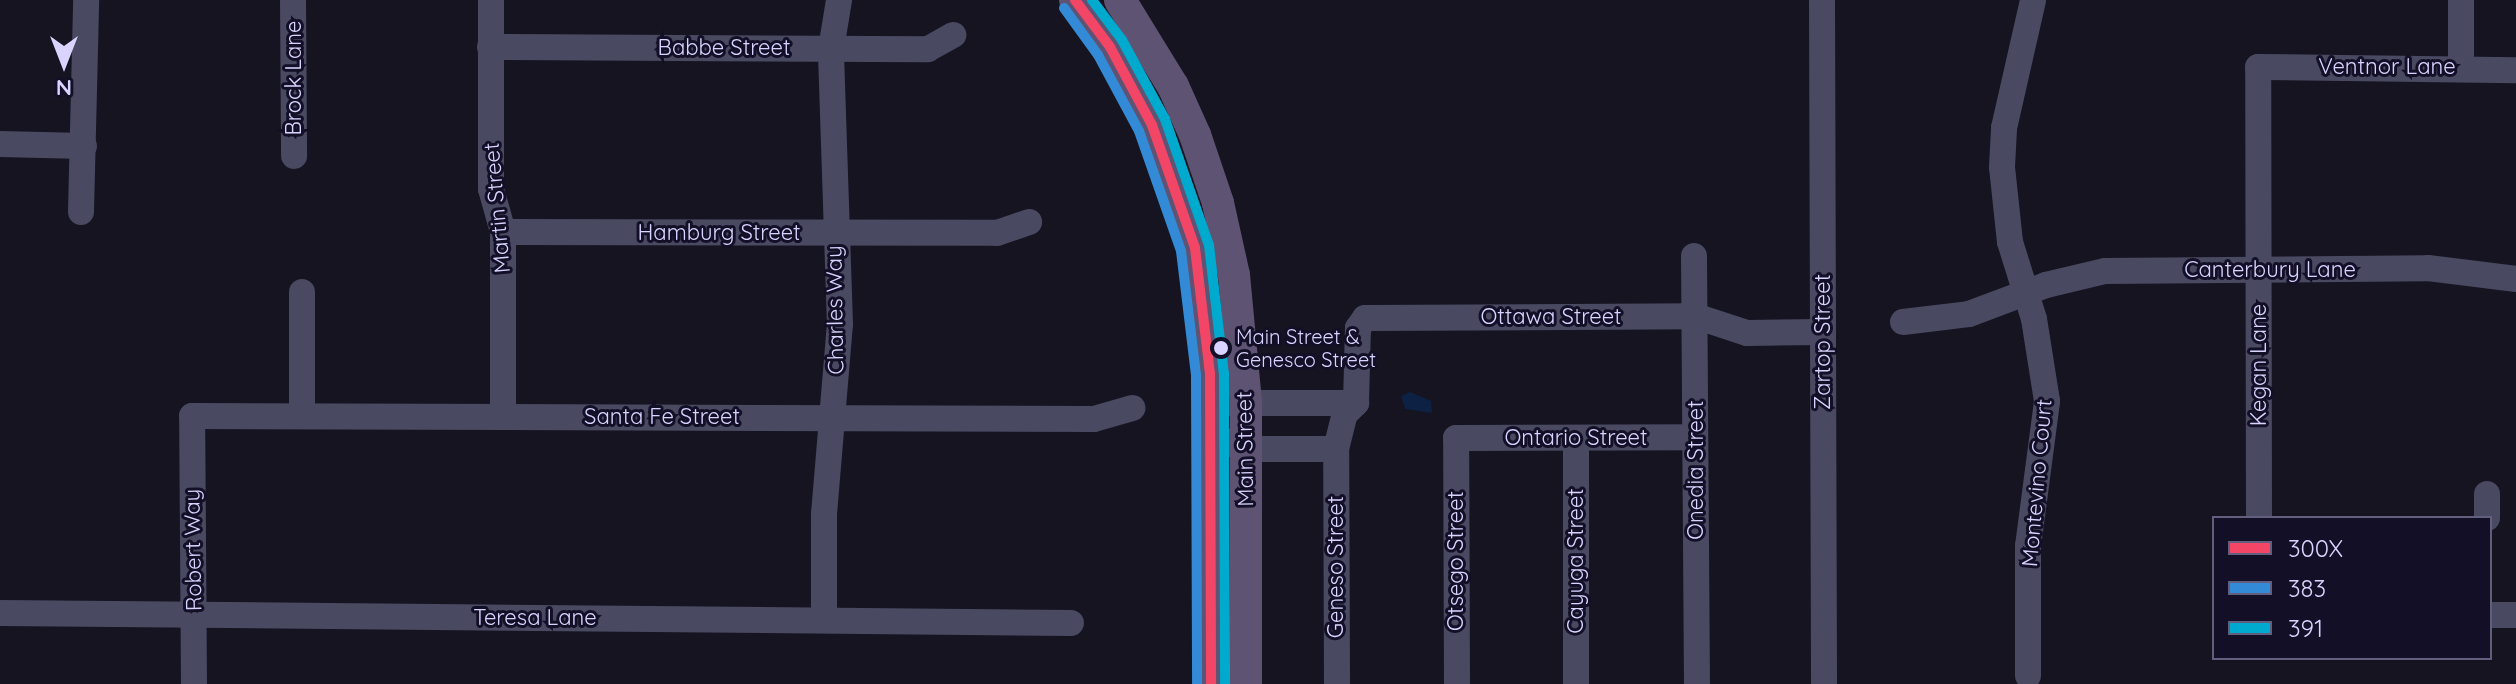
<!DOCTYPE html>
<style>
body{margin:0}
#map{position:relative;width:2516px;height:684px;overflow:hidden;background:#161421;font-family:Quicksand,sans-serif}
div>[style]{position:absolute}
.water>*{inset:0;background:#0d2144}
.minor>*{height:26px;margin:-13px;padding:0 13px;transform-origin:13px;border-radius:13px;background:#4a4962}
.major>*{height:32px;margin:-16px;padding:0 16px;transform-origin:16px;border-radius:16px;background:#5e5373}
.bus-1>*{height:10px;margin:-5px;padding:0 5px;transform-origin:5px;border-radius:5px;background:#f34667}
.bus-2>*{height:10px;margin:-5px;padding:0 5px;transform-origin:5px;border-radius:5px;background:#338bd7}
.bus-3>*{height:10px;margin:-5px;padding:0 5px;transform-origin:5px;border-radius:5px;background:#00a9ce}
.dots>*{width:22px;height:22px;translate:-50% -50%;box-sizing:border-box;border:4px solid #130f26;border-radius:50%}
span{translate:-50% -50%;white-space:nowrap;text-align:center;line-height:1.15;-webkit-text-stroke:6px #130f26;paint-order:stroke}
.bus-label{font-size:20px;color:#d9d4ff}
.left{translate:0 -50%;text-align:left}
.street-label{font-size:22px;color:#d9d4ff}
.legend{position:absolute;left:2212px;top:516px;width:280px;height:144px;box-sizing:border-box;background:#130f26;border:2px solid #625e7d;margin:0;padding:10px 14px;list-style:none;font-size:24px;color:#d9d4ff}
.legend li{display:flex;align-items:center;gap:16px;height:40px}
.legend b{width:40px;border:2px solid #625e7d}
.north{position:absolute;left:24px;top:24px;width:80px;height:80px;-webkit-text-stroke:6px #130f26;paint-order:stroke;rotate:180deg;font-size:22px;font-weight:700;line-height:32px;text-align:center;color:#d9d4ff}
.north::after{content:'';display:block;margin:auto;width:28px;height:36px;background:#d9d4ff;clip-path:polygon(50% 0,100% 100%,50% 72%,0 100%)}
</style>
<div id="map">
<div class="water">
<i style="clip-path:polygon(1410px 392px,1431px 401px,1432px 413px,1405px 409px,1401px 396px)"></i>
</div>
<div class="minor">
<i style="left:293px;top:0;width:156px;rotate:89.6deg"></i>
<i style="left:491px;top:0;width:189px;rotate:90deg"></i>
<i style="left:491px;top:189px;width:45px;rotate:74.4deg"></i>
<i style="left:503px;top:232px;width:185px;rotate:90deg"></i>
<i style="left:1822px;top:0;width:684px;rotate:89.83deg"></i>
<i style="left:2461px;top:0;width:67px;rotate:90deg"></i>
<i style="left:490px;top:47px;width:438px;rotate:0.3deg"></i>
<i style="left:928px;top:49px;width:29px;rotate:-29deg"></i>
<i style="left:0;top:144px;width:84px;rotate:1.4deg"></i>
<i style="left:81px;top:212px;width:212px;rotate:-88.6deg"></i>
<i style="left:503px;top:232px;width:494px;rotate:0.1deg"></i>
<i style="left:997px;top:233px;width:34px;rotate:-19deg"></i>
<i style="left:1694px;top:256px;width:428px;rotate:89.6deg"></i>
<i style="left:302px;top:292px;width:124px;rotate:90deg"></i>
<i style="left:1903px;top:322px;width:66px;rotate:-6.9deg"></i>
<i style="left:1969px;top:314px;width:82px;rotate:-20.6deg"></i>
<i style="left:2046px;top:285px;width:61px;rotate:-13.3deg"></i>
<i style="left:2105px;top:271px;width:323px;rotate:-0.5deg"></i>
<i style="left:2428px;top:268px;width:89px;rotate:7.1deg"></i>
<i style="left:1211px;top:403px;width:145px"></i>
<i style="left:1356px;top:403px;width:75px;rotate:-88.5deg"></i>
<i style="left:1358px;top:328px;width:12px;rotate:-55deg"></i>
<i style="left:1365px;top:318px;width:330px;rotate:-0.3deg"></i>
<i style="left:1695px;top:316px;width:55px;rotate:18.1deg"></i>
<i style="left:1747px;top:333px;width:76px;rotate:-0.8deg"></i>
<i style="left:1212px;top:436px;width:36px;rotate:21deg"></i>
<i style="left:1246px;top:449px;width:90px"></i>
<i style="left:1576px;top:438px;width:246px;rotate:90deg"></i>
<i style="left:2259px;top:518px;width:451px;rotate:-90.1deg"></i>
<i style="left:2258px;top:67px;width:258px;rotate:0.7deg"></i>
<i style="left:2487px;top:518px;width:24px;rotate:-90deg"></i>
<i style="left:0;top:613px;width:1071px;rotate:0.53deg"></i>
<i style="left:2490px;top:615px;width:26px"></i>
<i style="left:824px;top:620px;width:106px;rotate:-90deg"></i>
<i style="left:824px;top:514px;width:190px;rotate:-85.2deg"></i>
<i style="left:840px;top:325px;width:276px;rotate:-91.9deg"></i>
<i style="left:831px;top:49px;width:50px;rotate:-80.7deg"></i>
<i style="left:2028px;top:676px;width:130px;rotate:-90deg"></i>
<i style="left:2028px;top:546px;width:146px;rotate:-82.5deg"></i>
<i style="left:2047px;top:401px;width:83px;rotate:-99deg"></i>
<i style="left:2034px;top:319px;width:81px;rotate:-107.3deg"></i>
<i style="left:2010px;top:242px;width:75px;rotate:-96.1deg"></i>
<i style="left:2002px;top:167px;width:39px;rotate:-87deg"></i>
<i style="left:2004px;top:128px;width:131px;rotate:-77.2deg"></i>
<i style="left:194px;top:684px;width:268px;rotate:-90.4deg"></i>
<i style="left:192px;top:416px;width:902px;rotate:0.19deg"></i>
<i style="left:1094px;top:419px;width:40px;rotate:-16deg"></i>
<i style="left:1337px;top:684px;width:235px;rotate:-90.2deg"></i>
<i style="left:1336px;top:449px;width:36px;rotate:-76deg"></i>
<i style="left:1345px;top:414px;width:16px;rotate:-45deg"></i>
<i style="left:1457px;top:684px;width:246px;rotate:-90.2deg"></i>
<i style="left:1456px;top:438px;width:239px;rotate:-0.2deg"></i>
</div>
<div class="major">
<i style="left:1075px;top:0;width:59px;rotate:53.3deg"></i>
<i style="left:1110px;top:47px;width:89px;rotate:61.7deg"></i>
<i style="left:1152px;top:125px;width:130px;rotate:70.7deg"></i>
<i style="left:1195px;top:248px;width:127px;rotate:83.2deg"></i>
<i style="left:1210px;top:374px;width:310px;rotate:89.8deg"></i>
<i style="left:1120px;top:0;width:101px;rotate:58.4deg"></i>
<i style="left:1173px;top:86px;width:54px;rotate:65.8deg"></i>
<i style="left:1195px;top:135px;width:72px;rotate:71.3deg"></i>
<i style="left:1218px;top:203px;width:74px;rotate:77.5deg"></i>
<i style="left:1234px;top:275px;width:129px;rotate:84.6deg"></i>
<i style="left:1246px;top:403px;width:281px;rotate:90deg"></i>
</div>
<div class="bus-1">
<i style="left:1075px;top:0;width:59px;rotate:53.3deg"></i>
<i style="left:1110px;top:47px;width:89px;rotate:61.7deg"></i>
<i style="left:1152px;top:125px;width:130px;rotate:70.7deg"></i>
<i style="left:1195px;top:248px;width:127px;rotate:83.2deg"></i>
<i style="left:1210px;top:374px;width:310px;rotate:89.8deg"></i>
</div>
<div class="bus-2">
<i style="left:1064px;top:8px;width:58px;rotate:54.1deg"></i>
<i style="left:1098px;top:55px;width:86px;rotate:61.7deg"></i>
<i style="left:1139px;top:131px;width:127px;rotate:70.7deg"></i>
<i style="left:1181px;top:251px;width:125px;rotate:83.1deg"></i>
<i style="left:1196px;top:375px;width:309px;rotate:89.8deg"></i>
</div>
<div class="bus-3">
<i style="left:1092px;top:0;width:50px;rotate:53.1deg"></i>
<i style="left:1122px;top:40px;width:90px;rotate:61.4deg"></i>
<i style="left:1165px;top:119px;width:133px;rotate:70.8deg"></i>
<i style="left:1209px;top:245px;width:130px;rotate:83.4deg"></i>
<i style="left:1224px;top:374px;width:310px;rotate:89.8deg"></i>
</div>
<div class="dots">
<i style="left:1221px;top:348px;background:#d9d4ff"></i>
</div>
<div class="bus-label">
<span class="left" style="left:1236px;top:348px">Main Street &amp;<br>Genesco Street</span>
</div>
<div class="street-label">
<span style="left:724px;top:48px">Babbe Street</span>
<span style="left:2387px;top:67px">Ventnor Lane</span>
<span style="left:294px;top:78px;rotate:-90deg">Brock Lane</span>
<span style="left:497px;top:208px;rotate:-95deg">Martin Street</span>
<span style="left:719px;top:233px">Hamburg Street</span>
<span style="left:2270px;top:270px">Canterbury Lane</span>
<span style="left:835px;top:310px;rotate:-91deg">Charles Way</span>
<span style="left:1551px;top:317px">Ottawa Street</span>
<span style="left:1823px;top:342px;rotate:-90deg">Zartop Street</span>
<span style="left:2259px;top:365px;rotate:-90deg">Kegan Lane</span>
<span style="left:662px;top:417px">Santa Fe Street</span>
<span style="left:1576px;top:438px">Ontario Street</span>
<span style="left:1245px;top:449px;rotate:-91deg">Main Street</span>
<span style="left:1696px;top:470px;rotate:-90deg">Onedia Street</span>
<span style="left:2037px;top:483px;rotate:-85deg">Montevino Court</span>
<span style="left:193px;top:550px;rotate:-91deg">Robert Way</span>
<span style="left:1456px;top:561px;rotate:-90deg">Otsego Street</span>
<span style="left:1576px;top:561px;rotate:-90deg">Cayuga Street</span>
<span style="left:1336px;top:567px;rotate:-90deg">Geneso Street</span>
<span style="left:535px;top:618px">Teresa Lane</span>
</div>
<ul class="legend">
<li><b style="height:10px;background:#f34667"></b>300X</li>
<li><b style="height:10px;background:#338bd7"></b>383</li>
<li><b style="height:10px;background:#00a9ce"></b>391</li>
</ul>
<div class="north">N</div>
</div>
